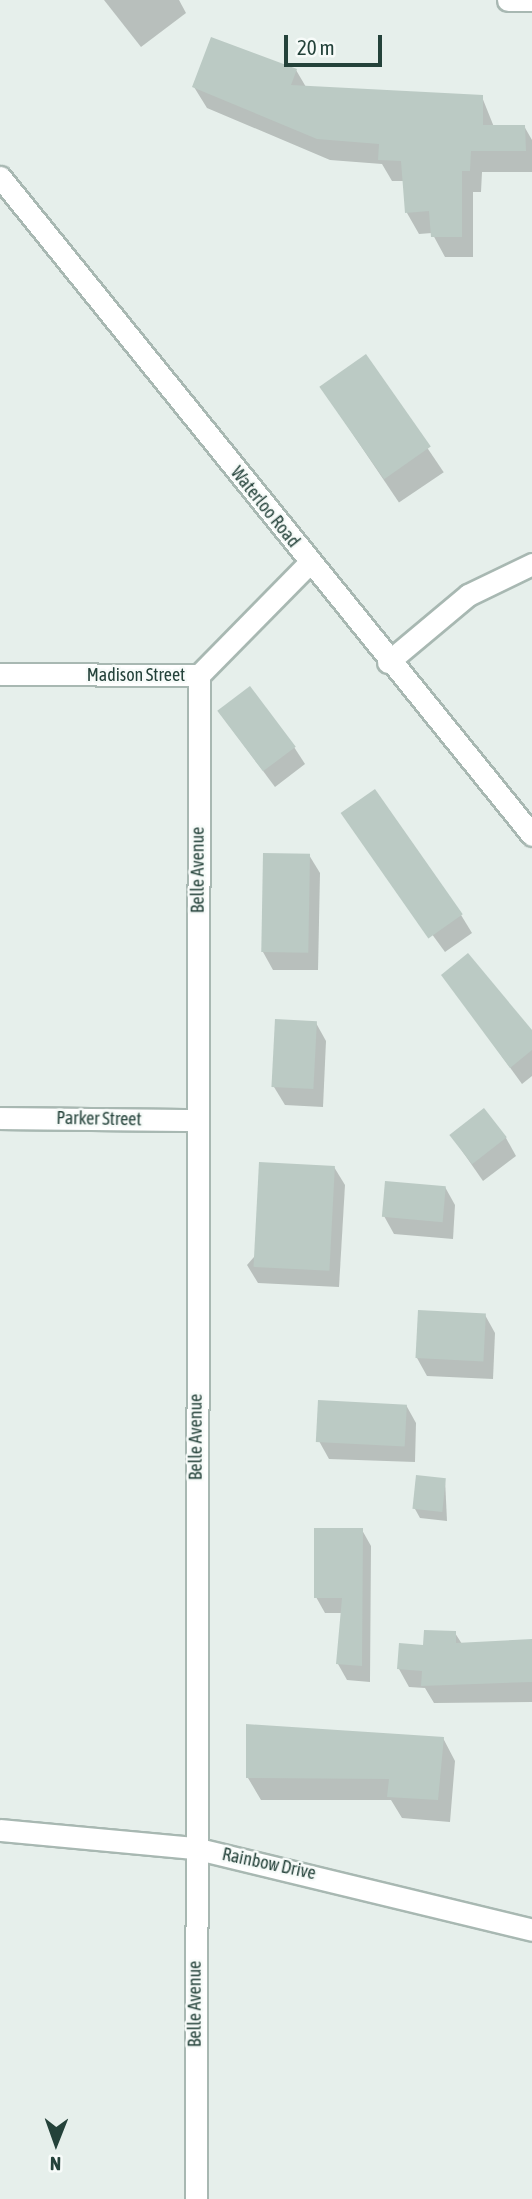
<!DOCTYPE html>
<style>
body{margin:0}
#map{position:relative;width:532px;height:2199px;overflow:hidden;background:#e6efeb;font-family:"Asap Condensed",sans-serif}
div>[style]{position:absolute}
.shadow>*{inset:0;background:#0003;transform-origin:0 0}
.building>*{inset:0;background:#bbcac4;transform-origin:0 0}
.roads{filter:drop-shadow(2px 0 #a8b8b2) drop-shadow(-2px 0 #a8b8b2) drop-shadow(0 2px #a8b8b2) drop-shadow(0 -2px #a8b8b2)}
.street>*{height:21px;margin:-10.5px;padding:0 10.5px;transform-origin:10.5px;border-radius:10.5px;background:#fff}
.secondary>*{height:21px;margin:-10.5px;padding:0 10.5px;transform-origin:10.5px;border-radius:10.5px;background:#fff}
span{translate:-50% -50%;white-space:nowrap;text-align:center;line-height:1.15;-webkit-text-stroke:5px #f7fbf9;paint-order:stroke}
.street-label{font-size:18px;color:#24423a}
.north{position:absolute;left:21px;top:2108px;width:70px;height:70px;-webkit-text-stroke:5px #f7fbf9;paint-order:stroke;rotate:181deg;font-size:19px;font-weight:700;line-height:28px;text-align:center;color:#24423a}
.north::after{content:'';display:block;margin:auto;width:24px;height:32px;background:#24423a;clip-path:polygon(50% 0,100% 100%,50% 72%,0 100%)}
.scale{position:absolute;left:284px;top:35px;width:98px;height:32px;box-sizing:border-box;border:4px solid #24423a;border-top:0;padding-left:9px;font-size:21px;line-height:24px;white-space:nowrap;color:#24423a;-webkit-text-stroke:5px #f7fbf9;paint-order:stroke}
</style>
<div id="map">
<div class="shadow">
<i style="clip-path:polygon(104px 0,179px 0,186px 13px,141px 47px)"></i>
<i style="clip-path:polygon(296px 70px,306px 87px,482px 97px,494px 127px,524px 126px,532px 140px,532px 172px,482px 172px,481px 192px,473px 192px,473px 257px,445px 257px,432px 233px,419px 234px,407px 213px,404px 181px,392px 181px,382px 164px,330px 160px,207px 108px,194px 87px)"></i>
<i style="left:366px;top:357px;width:139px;height:54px;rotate:56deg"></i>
<i style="clip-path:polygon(219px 712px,294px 747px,305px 764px,275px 787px)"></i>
<i style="clip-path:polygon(344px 814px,461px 915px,472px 933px,445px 952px)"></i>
<i style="clip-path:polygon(309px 855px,320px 873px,318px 970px,273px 970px,263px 952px)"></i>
<i style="clip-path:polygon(443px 975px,532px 1033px,532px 1076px,522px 1084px)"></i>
<i style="clip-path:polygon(316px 1023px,326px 1041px,323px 1107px,285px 1105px,274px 1087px)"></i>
<i style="clip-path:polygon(451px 1135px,506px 1138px,516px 1156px,483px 1181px)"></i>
<i style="clip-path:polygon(334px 1167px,345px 1185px,339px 1287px,258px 1283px,247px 1265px)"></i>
<i style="clip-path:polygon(445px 1187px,455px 1205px,453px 1239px,394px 1234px,384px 1216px)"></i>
<i style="clip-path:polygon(485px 1315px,495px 1333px,493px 1379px,427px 1376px,417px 1358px)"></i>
<i style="clip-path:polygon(406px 1405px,416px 1423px,415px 1462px,329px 1459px,319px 1441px)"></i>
<i style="clip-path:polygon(445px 1479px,447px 1521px,420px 1518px,415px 1509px)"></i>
<i style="clip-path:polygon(362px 1530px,371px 1546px,370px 1682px,347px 1680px,338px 1664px,343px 1613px,325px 1613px,316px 1597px)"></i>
<i style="clip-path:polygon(455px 1633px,462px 1644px,532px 1641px,532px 1702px,434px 1703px,425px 1688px,409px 1687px,399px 1669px)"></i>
<i style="clip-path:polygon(443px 1738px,455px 1761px,450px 1822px,402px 1818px,391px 1800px,261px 1800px,248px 1778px)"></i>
</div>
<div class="building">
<i style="clip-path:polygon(211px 37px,297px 69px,291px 85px,483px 95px,483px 125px,525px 125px,526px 151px,471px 151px,470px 171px,462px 171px,462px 237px,431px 237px,429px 211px,405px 213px,401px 161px,378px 160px,379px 144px,317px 139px,192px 87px)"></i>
<i style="left:366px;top:354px;width:113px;height:57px;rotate:55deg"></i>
<i style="left:250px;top:686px;width:76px;height:41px;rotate:53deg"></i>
<i style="left:375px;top:789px;width:153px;height:42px;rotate:55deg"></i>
<i style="left:263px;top:853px;width:47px;height:99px;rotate:1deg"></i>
<i style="clip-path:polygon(468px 953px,532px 1030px,532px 1050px,510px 1068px,441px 975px)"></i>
<i style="left:275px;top:1019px;width:42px;height:68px;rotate:3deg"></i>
<i style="left:484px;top:1108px;width:37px;height:44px;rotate:52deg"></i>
<i style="left:259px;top:1162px;width:76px;height:105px;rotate:3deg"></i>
<i style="left:385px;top:1181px;width:61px;height:36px;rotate:5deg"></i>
<i style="left:418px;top:1310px;width:68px;height:48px;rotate:3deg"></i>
<i style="left:318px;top:1400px;width:89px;height:42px;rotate:3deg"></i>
<i style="left:416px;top:1475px;width:30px;height:34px;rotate:6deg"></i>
<i style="clip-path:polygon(314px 1528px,363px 1528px,362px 1666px,336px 1664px,342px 1598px,314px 1598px)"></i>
<i style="clip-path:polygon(424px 1630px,456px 1631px,456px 1643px,532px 1639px,532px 1682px,421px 1686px,422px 1671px,397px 1669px,399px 1643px,423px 1645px)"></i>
<i style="clip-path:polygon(246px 1724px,444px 1737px,438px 1800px,387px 1797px,389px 1779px,246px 1778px)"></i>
</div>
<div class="roads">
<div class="street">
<i style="left:508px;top:0;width:24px"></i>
<i style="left:388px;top:662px;width:104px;rotate:-39.9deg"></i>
<i style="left:468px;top:595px;width:71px;rotate:-25.8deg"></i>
<i style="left:0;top:674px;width:199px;rotate:0.3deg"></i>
<i style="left:199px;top:675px;width:157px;rotate:-45.5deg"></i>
<i style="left:0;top:1118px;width:197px;rotate:0.6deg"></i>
<i style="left:196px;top:2199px;width:1524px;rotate:-89.89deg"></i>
</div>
<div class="secondary">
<i style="left:0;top:177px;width:846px;rotate:51.04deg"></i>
<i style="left:0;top:1830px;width:195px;rotate:5.3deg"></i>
<i style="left:194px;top:1848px;width:348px;rotate:13.6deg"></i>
</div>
</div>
<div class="street-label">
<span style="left:265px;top:507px;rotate:51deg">Waterloo Road</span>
<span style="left:136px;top:675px">Madison Street</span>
<span style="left:198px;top:870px;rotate:-90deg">Belle Avenue</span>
<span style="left:99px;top:1119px;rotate:1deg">Parker Street</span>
<span style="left:196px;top:1437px;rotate:-90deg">Belle Avenue</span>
<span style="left:269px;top:1864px;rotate:12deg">Rainbow Drive</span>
<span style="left:195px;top:2004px;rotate:-90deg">Belle Avenue</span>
</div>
<div class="north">N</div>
<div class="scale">20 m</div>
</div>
